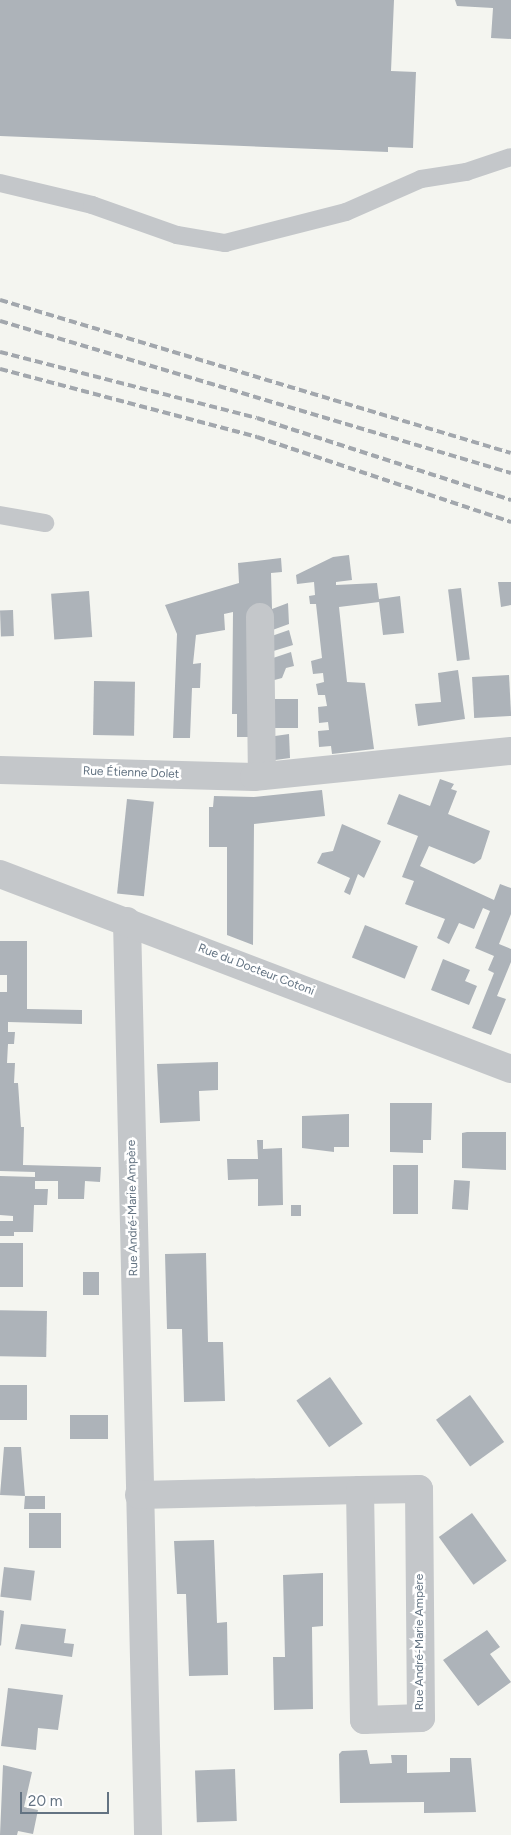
<!DOCTYPE html>
<meta charset="utf-8">
<style>
body{margin:0}
#map{position:relative;width:511px;height:1835px;overflow:hidden;background:#f4f5f0;font-family:Figtree,sans-serif}
div>[style]{position:absolute}
.building>*{inset:0;background:#adb3b9;transform-origin:0 0}
.service>*{height:18px;margin:-9px;padding:0 9px;transform-origin:9px;border-radius:9px;background:#c4c7ca}
.minor>*{height:28px;margin:-14px;padding:0 14px;transform-origin:14px;border-radius:14px;background:#c4c7ca}
.tertiary>*{height:28px;margin:-14px;padding:0 14px;transform-origin:14px;border-radius:14px;background:#c4c7ca}
.rail>*{height:4px;margin-top:-2px;transform-origin:0;background:repeating-linear-gradient(90deg,#a2a7ad 0 8px,transparent 0 12px)}
span{translate:-50% -50%;white-space:nowrap;text-align:center;line-height:1.15;-webkit-text-stroke:5px #fff;paint-order:stroke}
.street-label{font-size:12px;color:#637382}
.scale{position:absolute;left:20px;top:1792px;width:89px;height:22px;box-sizing:border-box;border:2px solid #637382;border-top:0;padding-left:6px;font-size:15px;line-height:18px;white-space:nowrap;color:#637382;-webkit-text-stroke:4px #fff;paint-order:stroke}
</style>
<div id="map">
<div class="building">
<i style="clip-path:polygon(0 0,394px 0,391px 71px,416px 72px,413px 148px,388px 147px,388px 152px,0 136px)"></i>
<i style="clip-path:polygon(455px 0,511px 0,511px 39px,491px 38px,493px 8px,457px 6px)"></i>
<i style="clip-path:polygon(349px 555px,352px 580px,336px 582px,336px 585px,377px 583px,379px 599px,400px 596px,404px 633px,383px 635px,379px 602px,339px 607px,347px 682px,365px 683px,374px 749px,332px 754px,331px 746px,319px 747px,318px 731px,329px 730px,328px 722px,319px 723px,318px 707px,327px 706px,325px 695px,318px 695px,316px 684px,324px 682px,323px 673px,313px 674px,311px 661px,322px 658px,316px 604px,310px 604px,309px 596px,315px 595px,314px 582px,297px 584px,296px 575px,333px 557px)"></i>
<i style="clip-path:polygon(281px 558px,282px 572px,271px 573px,272px 609px,288px 603px,289px 624px,267px 632px,254px 737px,237px 737px,237px 714px,232px 714px,233px 612px,224px 614px,225px 630px,196px 635px,193px 664px,201px 663px,200px 688px,192px 688px,190px 738px,173px 738px,177px 634px,165px 605px,239px 583px,238px 563px)"></i>
<i style="clip-path:polygon(498px 582px,511px 582px,511px 605px,501px 607px)"></i>
<i style="left:461px;top:588px;width:72px;height:13px;rotate:83deg"></i>
<i style="left:89px;top:591px;width:46px;height:38px;rotate:86deg"></i>
<i style="left:13px;top:610px;width:26px;height:13px;rotate:88deg"></i>
<i style="clip-path:polygon(289px 630px,293px 645px,267px 653px,266px 638px)"></i>
<i style="clip-path:polygon(291px 652px,294px 666px,286px 668px,282px 678px,267px 682px,267px 660px)"></i>
<i style="clip-path:polygon(458px 670px,465px 719px,418px 726px,415px 704px,441px 702px,438px 673px)"></i>
<i style="left:509px;top:675px;width:41px;height:37px;rotate:87deg"></i>
<i style="left:94px;top:681px;width:41px;height:54px;rotate:1deg"></i>
<i style="left:273px;top:699px;width:25px;height:29px"></i>
<i style="clip-path:polygon(289px 734px,290px 758px,268px 761px,268px 737px)"></i>
<i style="clip-path:polygon(440px 779px,454px 784px,451px 789px,457px 791px,448px 814px,490px 831px,481px 859px,474px 864px,429px 846px,420px 866px,494px 900px,500px 884px,511px 888px,511px 914px,499px 944px,511px 949px,511px 962px,497px 996px,506px 999px,491px 1035px,472px 1028px,494px 973px,488px 970px,494px 956px,475px 948px,490px 911px,483px 908px,474px 929px,459px 923px,449px 944px,437px 938px,445px 919px,405px 904px,414px 881px,402px 877px,418px 836px,387px 824px,399px 794px,430px 806px)"></i>
<i style="clip-path:polygon(322px 790px,325px 816px,254px 824px,253px 945px,227px 935px,227px 847px,209px 847px,209px 807px,213px 807px,214px 796px,254px 797px)"></i>
<i style="left:127px;top:799px;width:27px;height:95px;rotate:6deg"></i>
<i style="clip-path:polygon(342px 824px,381px 841px,364px 878px,358px 874px,350px 895px,344px 892px,350px 878px,317px 863px,322px 853px,333px 851px)"></i>
<i style="left:365px;top:925px;width:57px;height:35px;rotate:22deg"></i>
<i style="clip-path:polygon(0 941px,27px 941px,27px 1009px,82px 1010px,82px 1024px,8px 1022px,8px 1032px,15px 1032px,14px 1044px,8px 1044px,7px 1063px,15px 1063px,14px 1083px,18px 1083px,21px 1127px,24px 1127px,23px 1165px,101px 1167px,100px 1182px,85px 1181px,84px 1199px,58px 1199px,58px 1181px,35px 1181px,35px 1189px,48px 1189px,47px 1205px,34px 1205px,33px 1232px,14px 1232px,14px 1236px,0 1236px,0 1221px,13px 1221px,13px 1216px,0 1215px,0 1176px,35px 1177px,35px 1172px,0 1171px,0 992px,7px 992px,7px 975px,0 975px)"></i>
<i style="clip-path:polygon(443px 959px,470px 970px,465px 981px,477px 986px,469px 1005px,431px 990px)"></i>
<i style="clip-path:polygon(218px 1062px,218px 1090px,199px 1091px,200px 1121px,160px 1123px,157px 1064px)"></i>
<i style="clip-path:polygon(390px 1103px,432px 1103px,431px 1140px,423px 1140px,423px 1153px,390px 1152px)"></i>
<i style="clip-path:polygon(349px 1114px,349px 1147px,334px 1147px,334px 1152px,302px 1148px,302px 1116px)"></i>
<i style="clip-path:polygon(467px 1132px,506px 1132px,506px 1170px,462px 1168px,462px 1133px)"></i>
<i style="clip-path:polygon(257px 1140px,263px 1140px,263px 1149px,282px 1148px,283px 1205px,258px 1206px,258px 1179px,228px 1180px,227px 1159px,258px 1159px)"></i>
<i style="left:393px;top:1165px;width:25px;height:49px"></i>
<i style="left:454px;top:1180px;width:16px;height:29px;rotate:4deg"></i>
<i style="left:291px;top:1205px;width:10px;height:11px"></i>
<i style="left:0;top:1243px;width:23px;height:44px"></i>
<i style="clip-path:polygon(206px 1253px,208px 1342px,223px 1342px,225px 1401px,184px 1402px,182px 1329px,167px 1329px,165px 1254px)"></i>
<i style="left:83px;top:1272px;width:16px;height:23px"></i>
<i style="left:47px;top:1311px;width:46px;height:47px;rotate:91deg"></i>
<i style="left:330px;top:1377px;width:57px;height:41px;rotate:55deg"></i>
<i style="left:0;top:1385px;width:27px;height:35px"></i>
<i style="left:470px;top:1395px;width:58px;height:42px;rotate:54deg"></i>
<i style="left:70px;top:1415px;width:38px;height:24px"></i>
<i style="clip-path:polygon(4px 1447px,21px 1447px,25px 1496px,45px 1496px,45px 1509px,24px 1509px,25px 1496px,0 1495px)"></i>
<i style="left:29px;top:1513px;width:32px;height:35px"></i>
<i style="left:472px;top:1513px;width:59px;height:41px;rotate:54deg"></i>
<i style="clip-path:polygon(214px 1540px,217px 1623px,227px 1622px,228px 1675px,189px 1676px,186px 1594px,177px 1594px,174px 1541px)"></i>
<i style="left:4px;top:1567px;width:31px;height:30px;rotate:7deg"></i>
<i style="clip-path:polygon(323px 1573px,323px 1626px,312px 1627px,313px 1709px,274px 1710px,273px 1657px,285px 1657px,283px 1575px)"></i>
<i style="clip-path:polygon(0 1610px,4px 1611px,1px 1646px,0 1645px)"></i>
<i style="clip-path:polygon(21px 1624px,66px 1629px,64px 1643px,74px 1644px,72px 1657px,15px 1649px)"></i>
<i style="clip-path:polygon(487px 1630px,500px 1647px,490px 1654px,511px 1682px,478px 1706px,443px 1660px)"></i>
<i style="clip-path:polygon(8px 1688px,63px 1695px,58px 1730px,38px 1728px,36px 1750px,1px 1746px)"></i>
<i style="clip-path:polygon(367px 1750px,370px 1764px,392px 1763px,391px 1755px,407px 1755px,407px 1773px,450px 1772px,450px 1758px,471px 1758px,476px 1812px,424px 1813px,424px 1802px,340px 1803px,339px 1754px,342px 1751px)"></i>
<i style="clip-path:polygon(3px 1765px,32px 1772px,24px 1807px,38px 1810px,33px 1834px,18px 1831px,17px 1835px,0 1835px)"></i>
<i style="left:235px;top:1769px;width:52px;height:40px;rotate:88deg"></i>
</div>
<div class="service">
<i style="left:0;top:183px;width:95px;rotate:13.4deg"></i>
<i style="left:92px;top:205px;width:90px;rotate:19.4deg"></i>
<i style="left:177px;top:235px;width:49px;rotate:9.5deg"></i>
<i style="left:225px;top:243px;width:125px;rotate:-14.4deg"></i>
<i style="left:346px;top:212px;width:82px;rotate:-23.7deg"></i>
<i style="left:421px;top:179px;width:46px;rotate:-8.8deg"></i>
<i style="left:466px;top:172px;width:47px;rotate:-18.4deg"></i>
<i style="left:0;top:515px;width:46px;rotate:10.1deg"></i>
</div>
<div class="minor">
<i style="left:260px;top:617px;width:159px;rotate:89.3deg"></i>
<i style="left:0;top:770px;width:254px;rotate:1.6deg"></i>
<i style="left:254px;top:777px;width:258px;rotate:-5.8deg"></i>
<i style="left:127px;top:921px;width:914px;rotate:88.68deg"></i>
<i style="left:139px;top:1495px;width:221px;rotate:-1.3deg"></i>
<i style="left:360px;top:1490px;width:59px;rotate:-1deg"></i>
<i style="left:419px;top:1489px;width:229px;rotate:89.5deg"></i>
<i style="left:421px;top:1718px;width:57px;rotate:178deg"></i>
<i style="left:364px;top:1720px;width:230px;rotate:-91deg"></i>
</div>
<div class="tertiary">
<i style="left:0;top:874px;width:547px;rotate:20.89deg"></i>
</div>
<div class="rail">
<i style="left:0;top:300px;width:533px;rotate:16.67deg"></i>
<i style="left:0;top:321px;width:533px;rotate:16.57deg"></i>
<i style="left:0;top:352px;width:265px;rotate:14.4deg"></i>
<i style="left:257px;top:418px;width:267px;rotate:17.9deg"></i>
<i style="left:0;top:369px;width:266px;rotate:14.8deg"></i>
<i style="left:257px;top:437px;width:268px;rotate:18.5deg"></i>
</div>
<div class="street-label">
<span style="left:131px;top:773px;rotate:2deg">Rue Étienne Dolet</span>
<span style="left:256px;top:970px;rotate:21deg">Rue du Docteur Cotoni</span>
<span style="left:133px;top:1208px;rotate:-91deg">Rue André-Marie Ampère</span>
<span style="left:420px;top:1642px;rotate:-90deg">Rue André-Marie Ampère</span>
</div>
<div class="scale">20 m</div>
</div>
